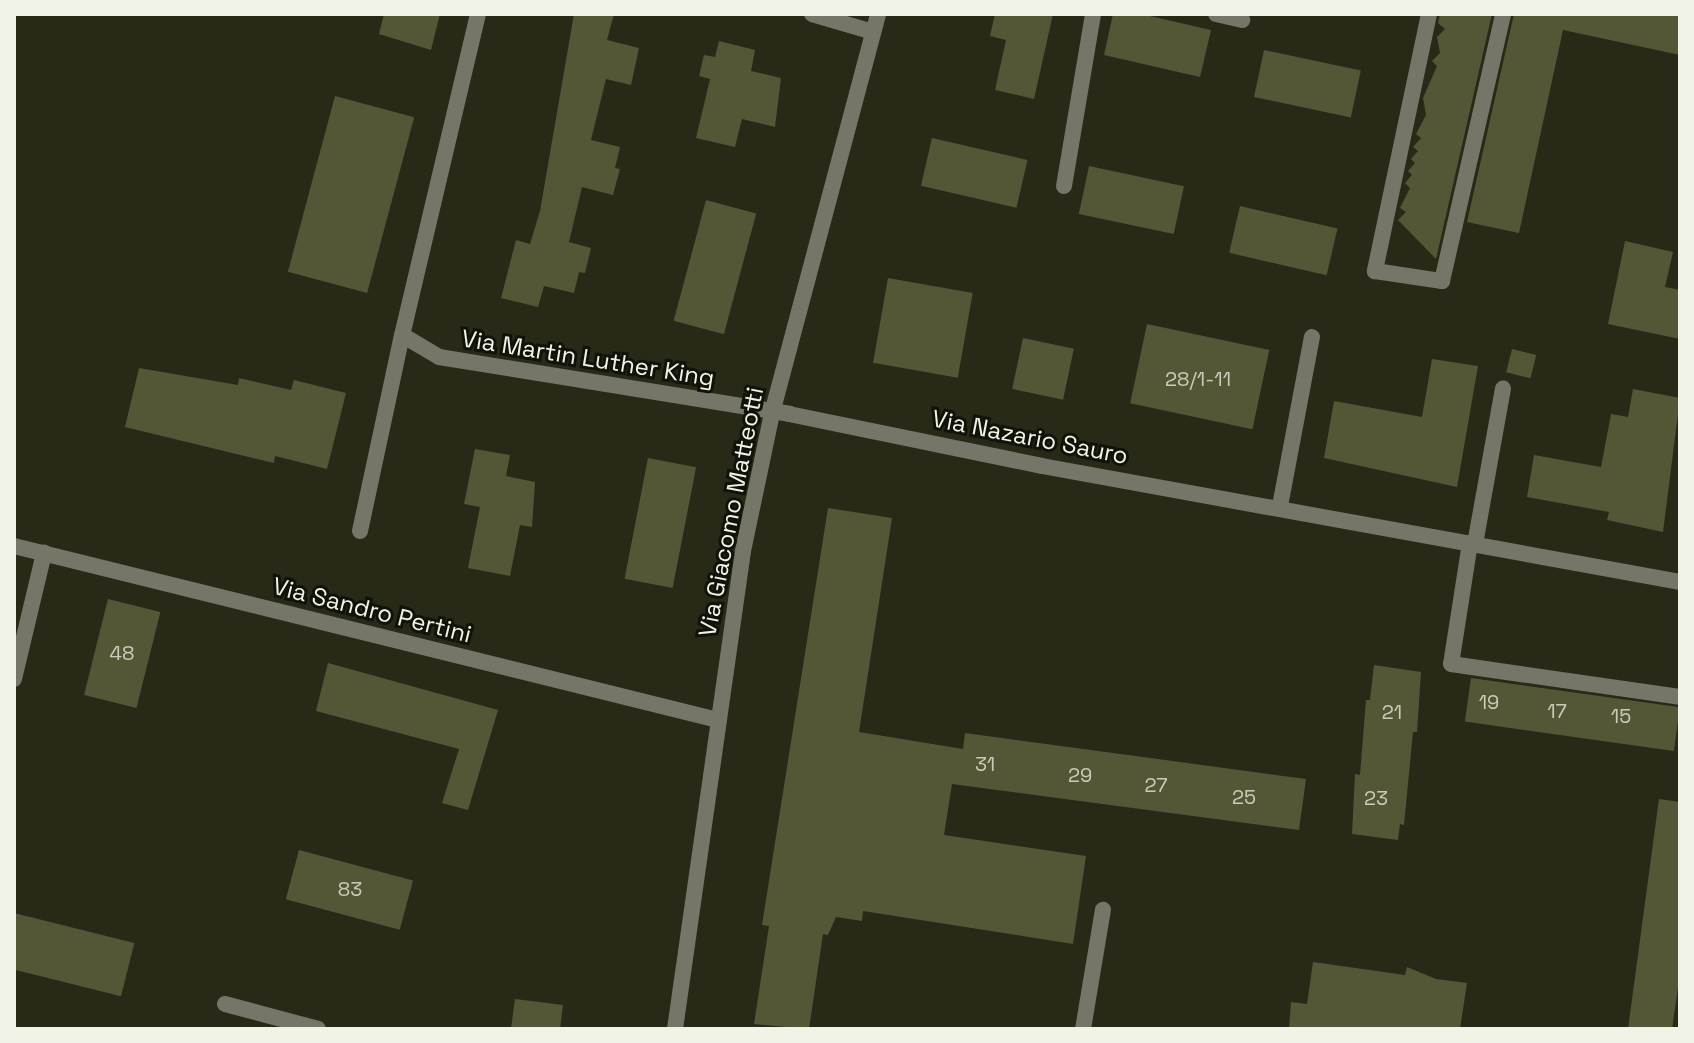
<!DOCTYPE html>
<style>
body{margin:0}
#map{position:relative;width:1694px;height:1043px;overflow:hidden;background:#282a17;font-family:"Space Grotesk",sans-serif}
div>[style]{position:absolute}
.building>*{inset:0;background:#545735;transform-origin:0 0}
.service>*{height:16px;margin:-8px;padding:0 8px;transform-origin:8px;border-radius:8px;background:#757667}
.minor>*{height:16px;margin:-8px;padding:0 8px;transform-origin:8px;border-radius:8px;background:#757667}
span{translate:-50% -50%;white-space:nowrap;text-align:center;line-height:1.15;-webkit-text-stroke:6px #111209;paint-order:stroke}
.number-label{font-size:20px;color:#caccba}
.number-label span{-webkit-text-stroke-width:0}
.street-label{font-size:24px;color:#f2f3e7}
.frame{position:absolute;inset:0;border:16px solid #f2f3e7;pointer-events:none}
</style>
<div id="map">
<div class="building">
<i style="clip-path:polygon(384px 14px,440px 14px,431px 50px,379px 34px)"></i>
<i style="clip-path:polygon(574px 14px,614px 14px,607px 40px,639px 48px,631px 85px,606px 79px,591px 140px,620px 147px,615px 168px,620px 169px,613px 195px,582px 187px,569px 242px,591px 248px,585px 273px,579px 272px,574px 293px,544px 286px,538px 307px,501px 298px,516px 240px,530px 244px,540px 211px)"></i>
<i style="clip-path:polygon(995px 14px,1053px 14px,1034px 99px,995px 90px,1006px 40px,990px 36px)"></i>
<i style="clip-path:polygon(1113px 14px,1141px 14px,1211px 30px,1200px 77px,1104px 55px)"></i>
<i style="clip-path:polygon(1440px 14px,1492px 14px,1436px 259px,1398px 220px,1406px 212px,1400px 208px,1410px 188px,1405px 183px,1412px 175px,1408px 171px,1415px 163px,1411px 159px,1418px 151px,1413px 147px,1421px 138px,1416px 134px,1426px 115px,1423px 98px,1437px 66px,1432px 61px,1440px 53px,1437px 37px,1445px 29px,1438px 23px)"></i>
<i style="clip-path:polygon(1514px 14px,1680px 14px,1680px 55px,1563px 30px,1519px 233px,1467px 222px)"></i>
<i style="clip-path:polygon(719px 41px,755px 50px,751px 71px,781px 78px,775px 127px,742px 119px,735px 147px,696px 138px,710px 79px,699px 76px,704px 55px,715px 57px)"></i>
<i style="left:1264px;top:50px;width:99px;height:48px;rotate:12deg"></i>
<i style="left:335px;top:96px;width:82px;height:182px;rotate:15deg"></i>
<i style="left:932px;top:138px;width:98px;height:49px;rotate:13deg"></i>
<i style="left:1089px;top:166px;width:97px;height:49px;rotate:12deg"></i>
<i style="left:706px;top:200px;width:52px;height:125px;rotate:15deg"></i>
<i style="left:1240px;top:206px;width:100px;height:48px;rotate:13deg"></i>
<i style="clip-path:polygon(1625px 241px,1673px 252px,1665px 287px,1680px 290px,1680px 339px,1608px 324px)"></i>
<i style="left:888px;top:278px;width:86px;height:86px;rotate:10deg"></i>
<i style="left:1147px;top:324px;width:125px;height:81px;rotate:12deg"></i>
<i style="left:1023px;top:338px;width:52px;height:52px;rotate:12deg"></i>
<i style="left:1512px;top:349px;width:25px;height:24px;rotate:14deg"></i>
<i style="clip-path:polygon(1432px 359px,1478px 366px,1457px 487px,1324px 458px,1334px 401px,1422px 417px)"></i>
<i style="clip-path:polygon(139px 368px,238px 385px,239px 378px,291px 390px,294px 380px,346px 393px,327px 469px,275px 456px,274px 463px,125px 427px)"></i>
<i style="clip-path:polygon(1633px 389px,1680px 398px,1663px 532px,1607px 520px,1609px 512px,1527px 497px,1534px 455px,1601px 467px,1611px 414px,1628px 417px)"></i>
<i style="clip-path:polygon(475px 449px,510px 455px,506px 476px,535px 482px,532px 527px,520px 525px,510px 576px,468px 568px,480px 507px,464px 504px)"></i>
<i style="left:648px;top:458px;width:49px;height:123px;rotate:11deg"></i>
<i style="clip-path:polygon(828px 508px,892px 518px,859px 732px,963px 749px,965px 733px,1306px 779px,1299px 830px,952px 784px,944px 835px,1086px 856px,1073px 944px,863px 911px,862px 921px,836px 917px,828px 935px,823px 934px,809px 1029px,754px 1024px,769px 926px,762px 925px)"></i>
<i style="left:108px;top:599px;width:54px;height:99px;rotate:14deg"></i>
<i style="clip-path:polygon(328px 663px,498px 710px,468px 810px,442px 803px,459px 749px,316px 711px)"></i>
<i style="clip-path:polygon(1374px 665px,1421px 672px,1417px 732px,1413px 732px,1404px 825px,1400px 824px,1398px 840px,1352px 834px,1355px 774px,1360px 775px,1366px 700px,1370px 700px)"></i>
<i style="left:1471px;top:678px;width:211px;height:44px;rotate:8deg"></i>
<i style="clip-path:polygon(1659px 799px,1680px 802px,1680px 974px,1672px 1029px,1628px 1029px)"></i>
<i style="left:299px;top:850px;width:118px;height:51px;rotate:15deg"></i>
<i style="left:14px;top:913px;width:124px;height:55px;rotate:14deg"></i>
<i style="clip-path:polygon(1313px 962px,1405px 975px,1407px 967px,1436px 979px,1467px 983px,1460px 1029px,1289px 1029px,1291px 1002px,1307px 1004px)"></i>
<i style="clip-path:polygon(515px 999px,563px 1005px,560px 1029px,511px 1029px)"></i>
</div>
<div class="service">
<i style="left:1429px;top:14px;width:263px;rotate:101.9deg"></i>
<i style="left:1375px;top:271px;width:68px;rotate:8.5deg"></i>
<i style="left:1442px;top:281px;width:274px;rotate:-77.1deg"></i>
<i style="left:1470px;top:543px;width:122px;rotate:98.9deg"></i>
<i style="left:1451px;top:664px;width:231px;rotate:8.2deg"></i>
<i style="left:14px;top:679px;width:130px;rotate:-76.6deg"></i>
<i style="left:225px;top:1004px;width:96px;rotate:15deg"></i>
<i style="left:1083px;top:1029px;width:121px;rotate:-80.5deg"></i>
</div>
<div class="minor">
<i style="left:478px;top:14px;width:330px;rotate:103.3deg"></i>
<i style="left:402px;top:335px;width:43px;rotate:30.7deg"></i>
<i style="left:439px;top:357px;width:355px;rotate:9.2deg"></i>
<i style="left:789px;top:414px;width:258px;rotate:11.6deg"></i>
<i style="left:1042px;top:466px;width:648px;rotate:10.3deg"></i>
<i style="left:812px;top:14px;width:64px;rotate:16.4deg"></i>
<i style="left:1216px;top:14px;width:27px;rotate:13deg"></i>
<i style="left:1064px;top:186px;width:174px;rotate:-80.4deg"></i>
<i style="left:1280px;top:506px;width:172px;rotate:-79.3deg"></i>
<i style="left:360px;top:531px;width:200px;rotate:-77.9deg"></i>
<i style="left:1475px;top:544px;width:158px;rotate:-79.8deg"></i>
<i style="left:14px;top:546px;width:725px;rotate:13.88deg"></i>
<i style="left:675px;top:1029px;width:483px;rotate:-81.9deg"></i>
<i style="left:743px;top:551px;width:141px;rotate:-78.1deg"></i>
<i style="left:772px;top:413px;width:413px;rotate:-75.1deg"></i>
</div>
<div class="number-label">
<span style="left:1198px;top:379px">28/1-11</span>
<span style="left:122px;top:653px">48</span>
<span style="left:1489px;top:702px">19</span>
<span style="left:1557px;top:711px">17</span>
<span style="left:1392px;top:712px">21</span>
<span style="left:1621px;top:716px">15</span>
<span style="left:985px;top:764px">31</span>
<span style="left:1080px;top:775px">29</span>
<span style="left:1156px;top:785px">27</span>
<span style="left:1244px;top:797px">25</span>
<span style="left:1376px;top:798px">23</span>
<span style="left:350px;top:889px">83</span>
</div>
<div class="street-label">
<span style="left:588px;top:358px;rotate:9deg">Via Martin Luther King</span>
<span style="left:1030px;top:437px;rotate:11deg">Via Nazario Sauro</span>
<span style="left:731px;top:512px;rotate:-79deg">Via Giacomo Matteotti</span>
<span style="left:372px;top:610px;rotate:14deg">Via Sandro Pertini</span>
</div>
<div class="frame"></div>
</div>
